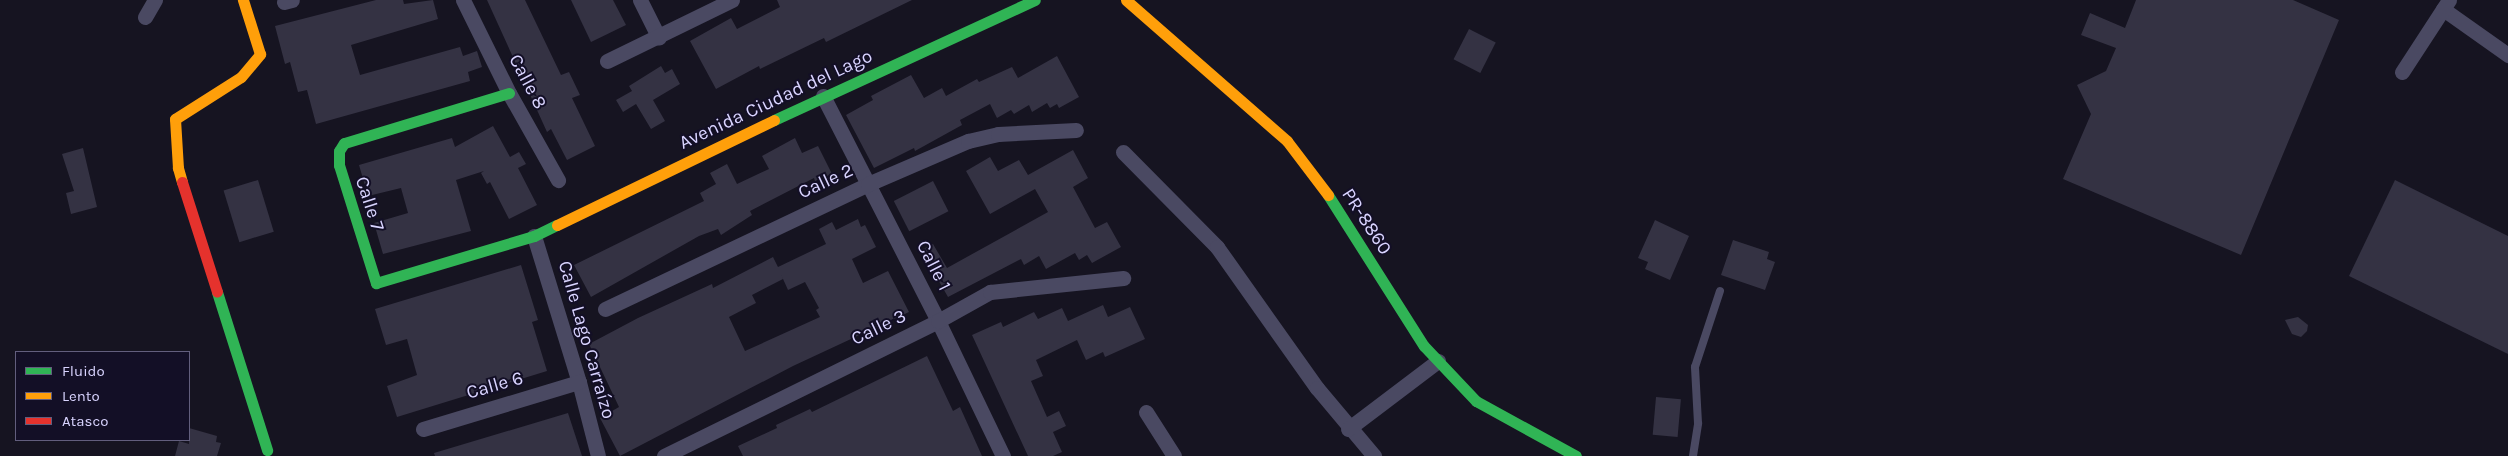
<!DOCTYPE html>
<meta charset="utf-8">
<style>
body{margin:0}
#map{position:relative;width:2508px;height:456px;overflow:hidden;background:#161421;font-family:Karla,sans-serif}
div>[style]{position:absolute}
.building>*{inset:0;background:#343243;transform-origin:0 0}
.lane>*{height:8px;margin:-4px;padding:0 4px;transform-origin:4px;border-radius:4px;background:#4a4962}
.street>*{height:15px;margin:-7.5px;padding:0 7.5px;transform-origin:7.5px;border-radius:7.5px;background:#4a4962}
.fast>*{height:11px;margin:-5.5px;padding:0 5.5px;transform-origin:5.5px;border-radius:5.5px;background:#30b455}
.slow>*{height:11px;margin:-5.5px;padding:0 5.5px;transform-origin:5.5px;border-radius:5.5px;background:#ff9f0a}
.jam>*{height:11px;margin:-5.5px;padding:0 5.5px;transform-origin:5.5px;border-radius:5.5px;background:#e5322d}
span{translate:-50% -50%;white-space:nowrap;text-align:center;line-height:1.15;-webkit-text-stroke:4px #130f26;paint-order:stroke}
.street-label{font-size:19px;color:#d9d4ff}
.legend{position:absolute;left:15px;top:351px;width:175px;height:90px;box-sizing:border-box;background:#130f26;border:1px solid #625e7d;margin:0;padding:6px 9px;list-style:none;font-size:15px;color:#d9d4ff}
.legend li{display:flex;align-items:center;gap:10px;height:25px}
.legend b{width:25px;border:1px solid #625e7d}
</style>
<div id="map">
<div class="building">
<i style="clip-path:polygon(376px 0,403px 0,404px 4px,433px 0,438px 19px,351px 45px,360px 75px,460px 47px,463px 56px,477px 51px,482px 67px,468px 72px,470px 81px,316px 124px,307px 90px,298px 92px,290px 62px,285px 64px,275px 26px)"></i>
<i style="clip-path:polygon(487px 0,525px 0,561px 75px,569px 72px,580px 95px,572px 98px,595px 146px,567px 160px,551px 129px,547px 132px)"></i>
<i style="clip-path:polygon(571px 0,613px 0,626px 25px,591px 42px)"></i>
<i style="clip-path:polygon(777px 0,912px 0,826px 42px,824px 38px,760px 69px,759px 66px,716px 89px,690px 41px,731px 18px,737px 29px,780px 7px)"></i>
<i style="clip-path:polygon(2136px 0,2293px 0,2339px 20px,2241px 255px,2063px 179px,2091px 114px,2077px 85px,2106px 71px,2116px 48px,2081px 35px,2090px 13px,2125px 28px)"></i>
<i style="left:1469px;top:29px;width:30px;height:34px;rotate:27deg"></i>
<i style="clip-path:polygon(1057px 56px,1079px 97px,1059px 108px,1057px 104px,1050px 108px,1047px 103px,1032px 112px,1029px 105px,1014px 114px,1011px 110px,997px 118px,990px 104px,960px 120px,962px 125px,915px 151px,914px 148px,874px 168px,846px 115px,873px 100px,871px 96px,911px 75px,924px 98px,942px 88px,946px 96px,977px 79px,979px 82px,1012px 67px,1018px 78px)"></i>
<i style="clip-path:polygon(661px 66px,665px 73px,672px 69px,680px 84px,653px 100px,665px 121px,651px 129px,636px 104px,623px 112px,616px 100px,632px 91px,629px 86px)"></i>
<i style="clip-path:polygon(493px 126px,510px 157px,519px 152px,526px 164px,518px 168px,537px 205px,509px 219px,490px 182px,487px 184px,481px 173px,484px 171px,456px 180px,471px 231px,383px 254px,374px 223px,408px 213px,401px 188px,368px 196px,359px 165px,452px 138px,455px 147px)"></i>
<i style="clip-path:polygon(795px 138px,802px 153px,818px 146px,832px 174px,815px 181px,814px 178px,750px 211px,752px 215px,721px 235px,718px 229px,699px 236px,591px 297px,574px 265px,704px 201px,700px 193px,716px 184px,710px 173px,727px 164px,737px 184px,769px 169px,762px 156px)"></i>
<i style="clip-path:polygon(83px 148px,97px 207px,71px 214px,66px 193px,74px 191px,62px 154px)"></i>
<i style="clip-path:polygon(1073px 150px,1088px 178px,1073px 187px,1095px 228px,1107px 222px,1121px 247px,1092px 263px,1087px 255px,1079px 260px,1075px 253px,1046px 269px,1039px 256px,1024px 265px,1021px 259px,948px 297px,921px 250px,933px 244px,947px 268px,1048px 212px,1035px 189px,990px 214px,966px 171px,990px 157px,998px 171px,1019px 160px,1028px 175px)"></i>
<i style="left:258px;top:180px;width:54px;height:36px;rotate:73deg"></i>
<i style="clip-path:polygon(2395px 180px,2508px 236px,2508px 354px,2349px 276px)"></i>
<i style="left:933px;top:181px;width:34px;height:44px;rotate:63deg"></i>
<i style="clip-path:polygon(evenodd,858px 219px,861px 227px,865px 225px,876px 247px,852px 259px,863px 283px,888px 271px,909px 312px,793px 366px,620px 456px,600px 418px,619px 407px,589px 344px,638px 318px,712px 284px,713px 288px,773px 257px,778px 267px,826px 244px,819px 229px,832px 222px,836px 230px,858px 219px,779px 270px,788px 290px,805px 282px,819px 308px,816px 310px,820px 317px,745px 351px,729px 317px,756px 303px,752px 295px,783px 279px,779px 270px)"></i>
<i style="clip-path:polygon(1655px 220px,1689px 236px,1670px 280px,1645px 269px,1648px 262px,1638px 258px)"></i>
<i style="clip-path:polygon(1733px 240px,1769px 252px,1767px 259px,1775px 262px,1765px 290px,1721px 275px)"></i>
<i style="clip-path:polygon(521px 265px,538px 320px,532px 322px,547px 371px,397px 417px,387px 386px,417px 375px,407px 339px,386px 345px,375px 309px)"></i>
<i style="clip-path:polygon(1103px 305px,1108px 317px,1130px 307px,1145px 339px,1105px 357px,1103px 352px,1086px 360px,1077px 340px,1036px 360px,1043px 376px,1031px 381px,1047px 417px,1059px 411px,1066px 426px,1053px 432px,1062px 452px,1053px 456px,1028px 456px,972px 335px,1001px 322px,1003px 327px,1034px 312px,1038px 319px,1062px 308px,1068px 321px)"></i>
<i style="clip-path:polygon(2298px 317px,2308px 325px,2307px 331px,2301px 337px,2292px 334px,2285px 320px)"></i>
<i style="clip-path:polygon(927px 356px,953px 411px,960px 407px,982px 456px,743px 456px,738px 446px,777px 428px,776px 425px,810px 409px,812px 412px)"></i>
<i style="left:1656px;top:397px;width:25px;height:38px;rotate:5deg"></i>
<i style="clip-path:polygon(568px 413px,582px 456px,435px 456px,434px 453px)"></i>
<i style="clip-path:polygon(189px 428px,217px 436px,216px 442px,221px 443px,217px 456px,175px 456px,179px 441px,189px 444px)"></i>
</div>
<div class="lane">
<i style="left:1693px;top:456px;width:33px;rotate:-81deg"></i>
<i style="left:1698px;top:423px;width:56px;rotate:-93.1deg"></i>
<i style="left:1695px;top:367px;width:80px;rotate:-71.8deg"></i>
</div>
<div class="street">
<i style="left:463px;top:0;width:104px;rotate:63.7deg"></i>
<i style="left:509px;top:93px;width:100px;rotate:60.6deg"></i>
<i style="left:640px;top:0;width:42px;rotate:63.4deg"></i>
<i style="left:284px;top:2px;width:8px;rotate:-14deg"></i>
<i style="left:2443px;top:9px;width:80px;rotate:35.3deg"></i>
<i style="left:145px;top:17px;width:20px;rotate:-60deg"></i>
<i style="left:607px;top:61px;width:139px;rotate:-26deg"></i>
<i style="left:2402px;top:72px;width:86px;rotate:-56.9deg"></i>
<i style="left:823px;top:96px;width:253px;rotate:62.9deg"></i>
<i style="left:938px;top:321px;width:150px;rotate:64.3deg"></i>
<i style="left:1123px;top:152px;width:134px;rotate:45.3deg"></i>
<i style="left:1217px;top:247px;width:173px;rotate:54.7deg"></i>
<i style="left:1317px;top:388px;width:89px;rotate:50deg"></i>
<i style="left:534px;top:236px;width:153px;rotate:72.9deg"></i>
<i style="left:579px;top:382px;width:76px;rotate:75.6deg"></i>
<i style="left:605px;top:309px;width:291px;rotate:-25.4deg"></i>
<i style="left:868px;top:184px;width:109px;rotate:-23.3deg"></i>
<i style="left:968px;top:141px;width:31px;rotate:-13deg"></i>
<i style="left:998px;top:134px;width:78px;rotate:-2.9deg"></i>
<i style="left:1146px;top:412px;width:52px;rotate:57.5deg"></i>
<i style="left:423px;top:429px;width:163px;rotate:-16.8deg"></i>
<i style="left:1348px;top:429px;width:113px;rotate:-37.1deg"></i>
<i style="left:664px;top:456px;width:305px;rotate:-26.2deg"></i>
<i style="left:938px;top:321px;width:60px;rotate:-29.1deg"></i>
<i style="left:990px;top:292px;width:134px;rotate:-6deg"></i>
</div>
<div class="fast">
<i style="left:509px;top:93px;width:172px;rotate:163.1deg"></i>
<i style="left:344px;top:143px;width:9px;rotate:122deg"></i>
<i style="left:339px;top:151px;width:14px;rotate:90deg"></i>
<i style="left:339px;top:165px;width:124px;rotate:72.6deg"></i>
<i style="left:376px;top:283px;width:165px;rotate:-16.6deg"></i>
<i style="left:534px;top:236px;width:25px;rotate:-26deg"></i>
<i style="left:774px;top:120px;width:287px;rotate:-24.7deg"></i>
<i style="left:1328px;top:195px;width:179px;rotate:57.6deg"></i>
<i style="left:1424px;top:346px;width:76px;rotate:46.6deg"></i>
<i style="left:1476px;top:401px;width:114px;rotate:28.8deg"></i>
<i style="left:217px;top:292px;width:166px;rotate:72.4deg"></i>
</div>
<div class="slow">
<i style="left:1126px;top:0;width:214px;rotate:41.2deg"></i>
<i style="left:1287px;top:141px;width:68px;rotate:52.8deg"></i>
<i style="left:182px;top:182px;width:15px;rotate:-106deg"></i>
<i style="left:178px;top:168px;width:49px;rotate:-93.5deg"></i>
<i style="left:175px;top:119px;width:78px;rotate:-32.5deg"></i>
<i style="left:241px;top:77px;width:30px;rotate:-50deg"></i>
<i style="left:260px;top:54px;width:57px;rotate:-107.5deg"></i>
<i style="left:557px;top:225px;width:241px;rotate:-25.8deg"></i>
</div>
<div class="jam">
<i style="left:182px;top:182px;width:115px;rotate:72.3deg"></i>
</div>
<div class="street-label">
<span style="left:527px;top:82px;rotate:62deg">Calle 8</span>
<span style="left:776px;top:100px;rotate:-25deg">Avenida Ciudad del Lago</span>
<span style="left:826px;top:182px;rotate:-25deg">Calle 2</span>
<span style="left:369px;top:204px;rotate:72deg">Calle 7</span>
<span style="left:1366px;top:222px;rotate:57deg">PR-8860</span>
<span style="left:933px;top:266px;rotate:63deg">Calle 1</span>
<span style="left:879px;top:328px;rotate:-26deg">Calle 3</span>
<span style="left:586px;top:340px;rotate:74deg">Calle Lago Carraízo</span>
<span style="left:495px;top:386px;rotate:-16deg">Calle 6</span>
</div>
<ul class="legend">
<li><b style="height:6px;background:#30b455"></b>Fluido</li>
<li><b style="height:6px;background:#ff9f0a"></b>Lento</li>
<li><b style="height:6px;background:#e5322d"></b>Atasco</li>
</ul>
</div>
